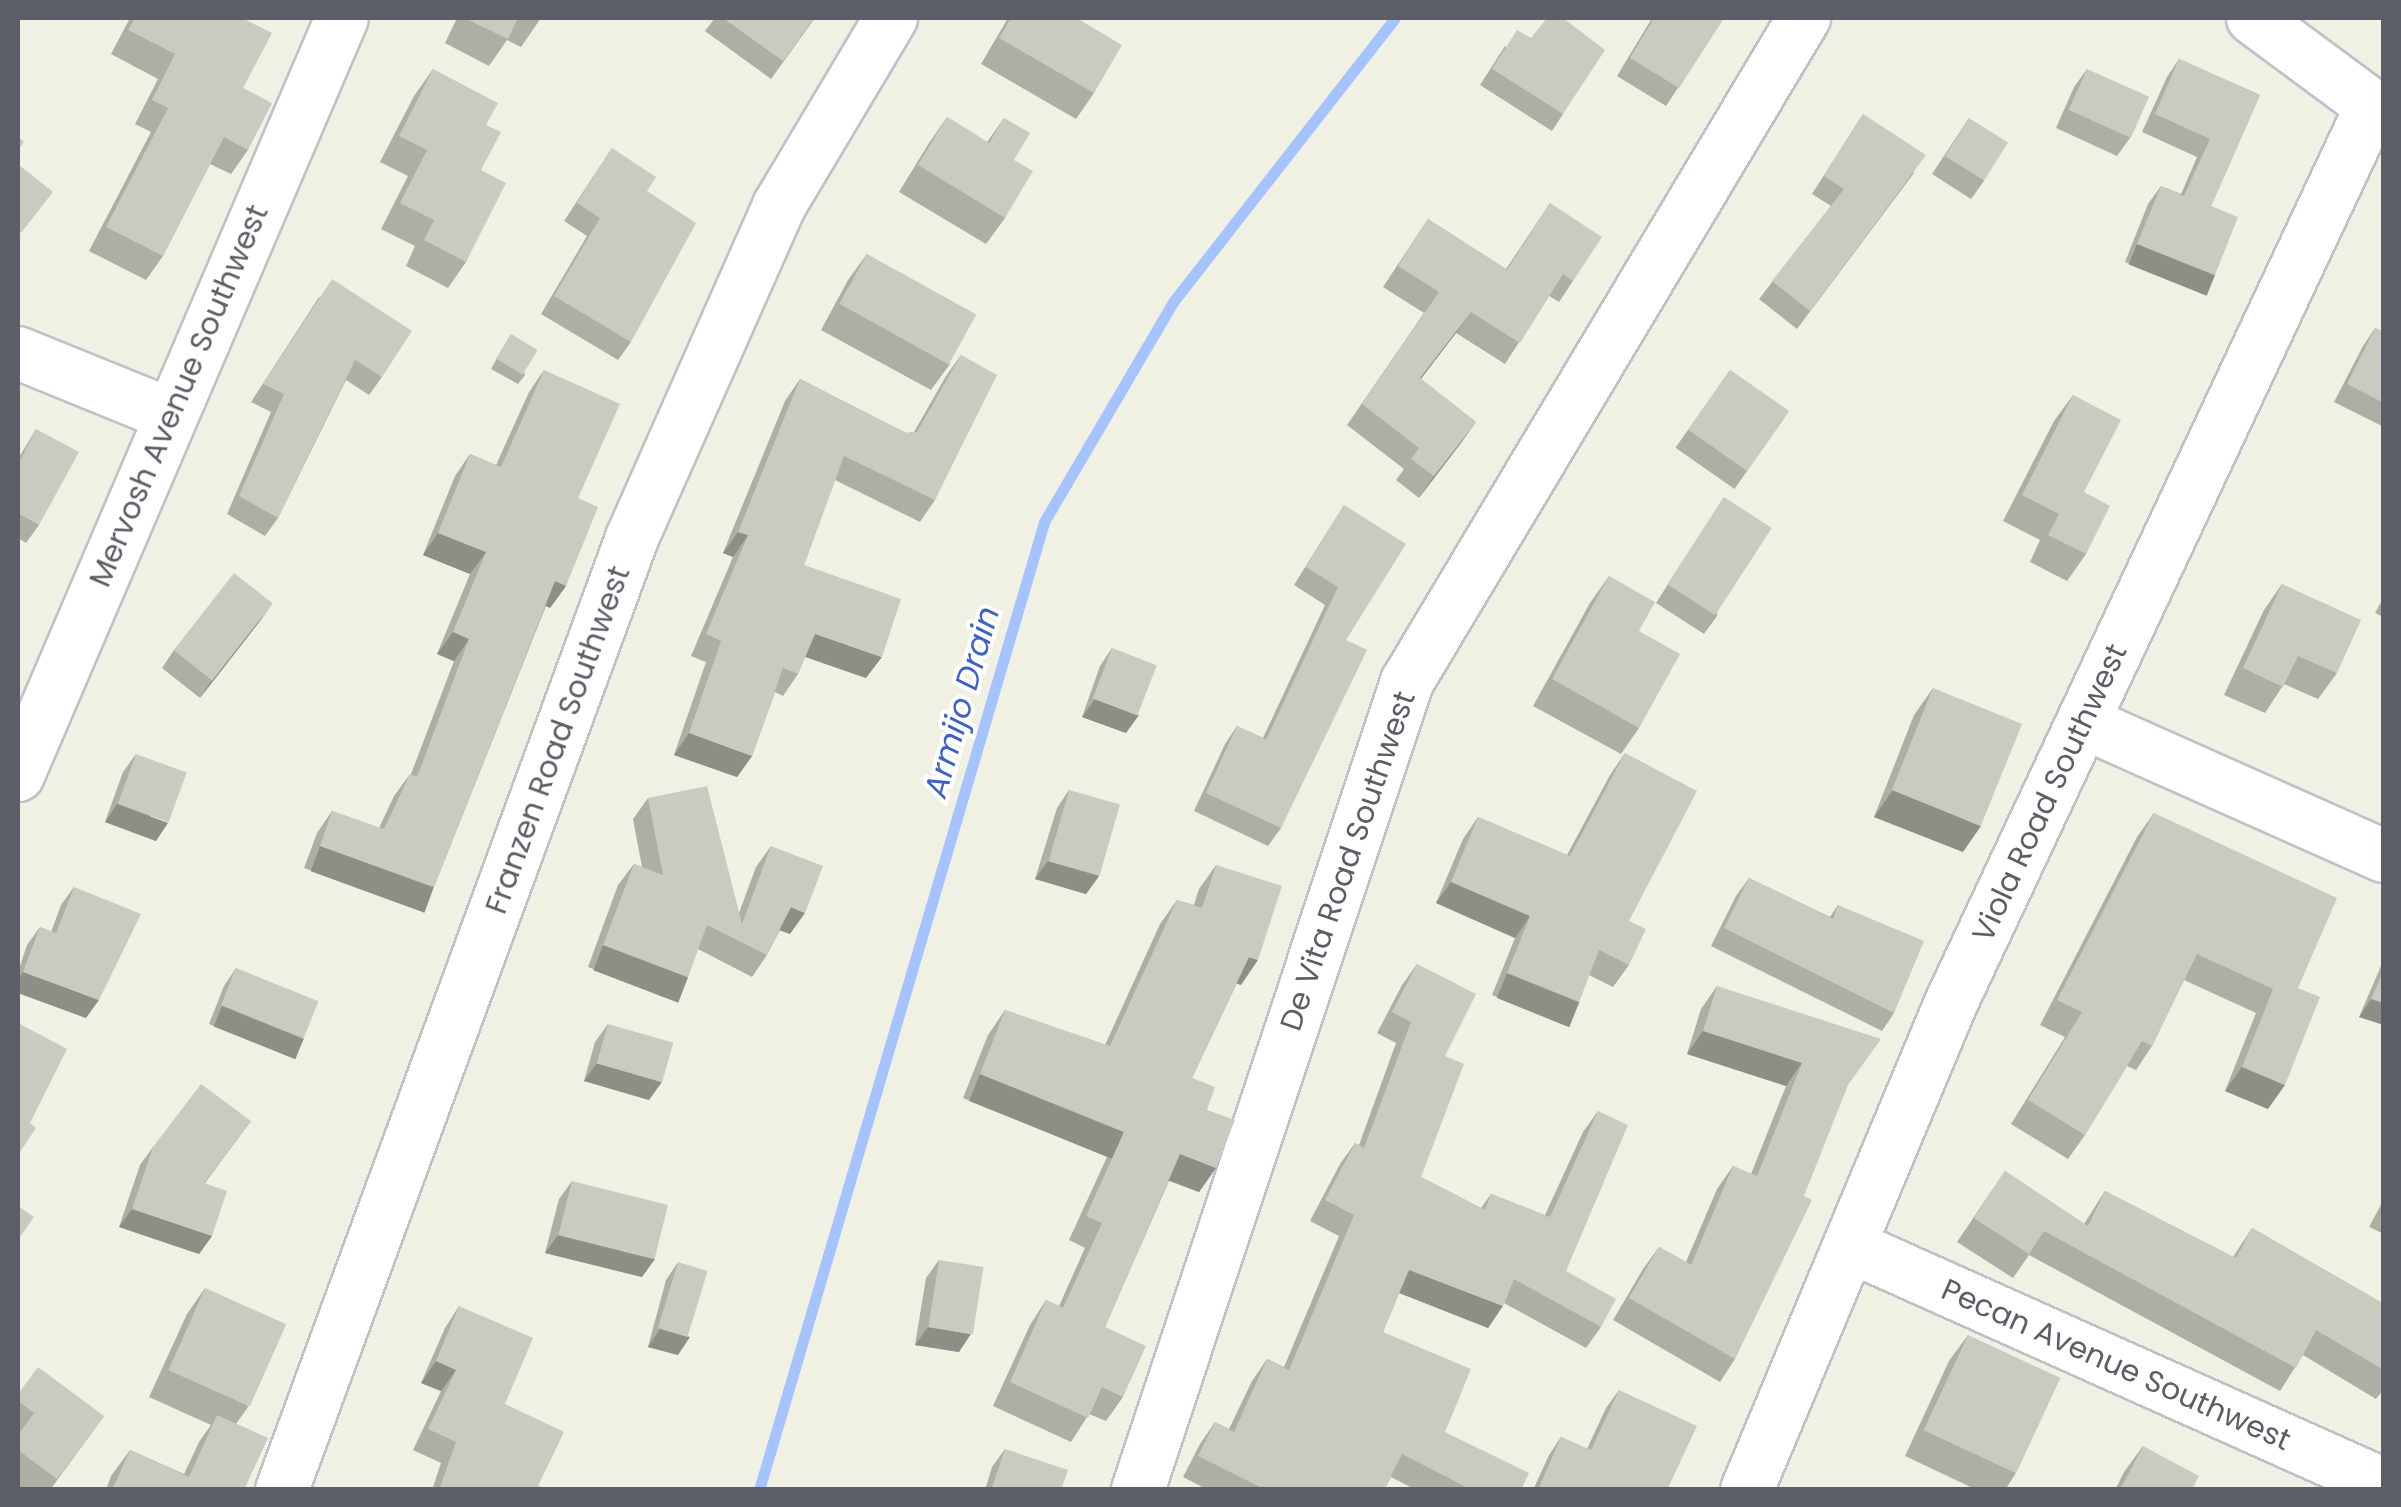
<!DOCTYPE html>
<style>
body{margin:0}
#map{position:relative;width:2401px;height:1507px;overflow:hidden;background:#f0f0e3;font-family:Poppins,sans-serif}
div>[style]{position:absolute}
.stream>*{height:11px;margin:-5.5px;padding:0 5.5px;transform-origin:5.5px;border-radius:5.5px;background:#a4c3ff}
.roads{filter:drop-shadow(2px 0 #c0c1c8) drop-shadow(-2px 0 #c0c1c8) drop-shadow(0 2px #c0c1c8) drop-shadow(0 -2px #c0c1c8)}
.minor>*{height:52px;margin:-26px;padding:0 26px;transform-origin:26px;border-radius:26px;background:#fff}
.wall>*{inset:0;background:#afaea5;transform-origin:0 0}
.shaded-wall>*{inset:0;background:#8e8d86;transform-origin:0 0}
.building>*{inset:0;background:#cbcac0;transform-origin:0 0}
span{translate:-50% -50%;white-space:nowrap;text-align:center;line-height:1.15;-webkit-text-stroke:8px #fff;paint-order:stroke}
.street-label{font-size:30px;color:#5b5e66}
.water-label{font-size:32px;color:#3a62cf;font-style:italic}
.frame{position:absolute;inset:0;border:20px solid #5b5e66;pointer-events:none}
</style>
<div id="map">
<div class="stream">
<i style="left:759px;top:1490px;width:1009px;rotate:-73.59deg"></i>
<i style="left:1044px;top:522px;width:255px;rotate:-59.6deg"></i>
<i style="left:1173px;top:302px;width:360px;rotate:-52deg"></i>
</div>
<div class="roads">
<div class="minor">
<i style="left:2253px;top:18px;width:163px;rotate:36.5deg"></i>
<i style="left:18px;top:353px;width:165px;rotate:22.1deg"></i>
<i style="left:2083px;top:722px;width:329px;rotate:24deg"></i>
<i style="left:18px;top:775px;width:823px;rotate:-66.83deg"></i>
<i style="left:1850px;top:1246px;width:583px;rotate:24.1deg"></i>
<i style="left:282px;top:1490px;width:1014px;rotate:-69.81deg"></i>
<i style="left:632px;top:538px;width:363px;rotate:-66.1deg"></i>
<i style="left:779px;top:206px;width:219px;rotate:-59.2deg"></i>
<i style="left:1138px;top:1490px;width:852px;rotate:-71.59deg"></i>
<i style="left:1407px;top:682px;width:774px;rotate:-59.13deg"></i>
<i style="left:1747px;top:1490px;width:528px;rotate:-67.27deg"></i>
<i style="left:1951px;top:1003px;width:991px;rotate:-64.86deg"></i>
</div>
</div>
<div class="wall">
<i style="clip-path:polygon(130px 18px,242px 18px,243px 88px,248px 150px,231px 174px,210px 164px,163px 256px,146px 280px,89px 251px,151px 132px,135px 124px,158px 79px,111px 54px)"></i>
<i style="clip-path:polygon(457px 18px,541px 18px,521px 47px,507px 40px,489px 66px,445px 43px)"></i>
<i style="clip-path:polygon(715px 18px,815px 18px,771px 79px,705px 31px)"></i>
<i style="clip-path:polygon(1008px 18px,1079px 18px,1078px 19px,1094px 93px,1076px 119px,981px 64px)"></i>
<i style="clip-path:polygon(1652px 18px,1724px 18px,1666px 106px,1617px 76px)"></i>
<i style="clip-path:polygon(1505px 46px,1563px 114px,1552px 131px,1480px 85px)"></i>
<i style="clip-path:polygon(2179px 59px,2260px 95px,2211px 206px,2215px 275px,2203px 293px,2125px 262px,2148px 204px,2161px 186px,2181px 194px,2197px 157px,2142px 132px,2167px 77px)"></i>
<i style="clip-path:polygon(433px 69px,486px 125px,481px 170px,466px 262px,448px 288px,406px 266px,415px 246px,381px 229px,408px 176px,380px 162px,414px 96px)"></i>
<i style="clip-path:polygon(2087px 69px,2130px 138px,2117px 156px,2056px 128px,2074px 87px)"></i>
<i style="clip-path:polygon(1863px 114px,1914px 173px,1797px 329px,1759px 299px,1831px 206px,1812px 194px)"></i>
<i style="clip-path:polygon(947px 117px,987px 142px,1004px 118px,1014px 160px,1005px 218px,986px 244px,899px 192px,929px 143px)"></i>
<i style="clip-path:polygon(1969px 118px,1984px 181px,1971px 199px,1932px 174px)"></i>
<i style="clip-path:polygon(612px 148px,631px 342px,618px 360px,541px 314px,587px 236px,564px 221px)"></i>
<i style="clip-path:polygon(1550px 203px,1573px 281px,1559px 302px,1549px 296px,1505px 364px,1456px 333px,1421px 379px,1476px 422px,1419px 498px,1396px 480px,1404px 469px,1347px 425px,1424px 313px,1383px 287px,1428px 219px,1506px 269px)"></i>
<i style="clip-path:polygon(867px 254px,950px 364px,931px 390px,821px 330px,848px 280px)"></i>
<i style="clip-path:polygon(319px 297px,382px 377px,369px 395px,346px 380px,278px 518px,265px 536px,227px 514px,271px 412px,251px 402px)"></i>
<i style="clip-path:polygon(2375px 328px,2384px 332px,2384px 427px,2334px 402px,2363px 346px)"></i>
<i style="clip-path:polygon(511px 334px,525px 375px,518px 384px,491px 369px)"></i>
<i style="clip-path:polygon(961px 355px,935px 500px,920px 522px,835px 480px,804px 565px,866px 678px,805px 657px,798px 674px,783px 696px,775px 692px,752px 756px,737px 777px,674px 755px,706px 662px,691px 656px,733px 557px,723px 553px,785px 401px,800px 379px,906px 433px,914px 432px,946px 376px)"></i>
<i style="clip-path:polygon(544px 370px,578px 498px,566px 586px,550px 608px,546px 606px,434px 887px,419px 909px,304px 868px,317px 833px,332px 811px,379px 828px,394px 796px,410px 774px,411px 774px,454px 661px,437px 654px,470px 574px,423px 555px,455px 476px,470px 454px,496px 465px,529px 392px)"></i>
<i style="left:1730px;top:370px;width:72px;height:95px;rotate:35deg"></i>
<i style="clip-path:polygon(2073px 395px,2084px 492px,2086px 554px,2067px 581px,2030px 562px,2040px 540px,2003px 521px,2054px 421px)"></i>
<i style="clip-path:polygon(36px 429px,39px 525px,26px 543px,18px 538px,18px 459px)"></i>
<i style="clip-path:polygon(1724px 497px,1717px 616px,1704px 634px,1656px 603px)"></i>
<i style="clip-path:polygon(1344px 505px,1346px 640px,1281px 828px,1268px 846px,1194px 811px,1225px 744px,1237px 726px,1263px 738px,1325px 605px,1294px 585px)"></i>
<i style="clip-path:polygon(1609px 576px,1639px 631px,1639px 728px,1621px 754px,1533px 706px,1590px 603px)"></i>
<i style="clip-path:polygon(2282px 584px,2337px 673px,2318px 699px,2284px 684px,2265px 713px,2224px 695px,2264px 610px)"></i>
<i style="clip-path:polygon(2384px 597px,2384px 617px,2375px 613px)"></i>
<i style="clip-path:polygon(260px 621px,200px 698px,162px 668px,174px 650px)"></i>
<i style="clip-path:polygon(1112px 648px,1126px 733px,1082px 717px,1100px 666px)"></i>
<i style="clip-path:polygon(1933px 688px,1963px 852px,1874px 817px,1914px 715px)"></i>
<i style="clip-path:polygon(1625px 753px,1629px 965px,1613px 987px,1589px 975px,1579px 1002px,1564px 1024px,1492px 995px,1515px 938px,1436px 903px,1463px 839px,1478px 817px,1567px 855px,1610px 775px)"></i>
<i style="clip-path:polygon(136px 754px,156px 841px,105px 822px,123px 772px)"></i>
<i style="clip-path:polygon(1069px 790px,1099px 876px,1086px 894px,1035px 879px,1057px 808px)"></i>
<i style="clip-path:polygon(648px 798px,739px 913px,756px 867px,771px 846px,790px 934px,780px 930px,767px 955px,752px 977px,698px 949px,688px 977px,673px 999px,588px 967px,618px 885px,634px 864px,642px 867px,633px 819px)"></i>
<i style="clip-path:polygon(2154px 813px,2298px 988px,2268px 1109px,2225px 1091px,2256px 1013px,2184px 980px,2152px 1046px,2136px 1070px,2127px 1066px,2085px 1135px,2068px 1159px,2011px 1124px,2065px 1037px,2040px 1025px,2137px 837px)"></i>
<i style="clip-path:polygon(1216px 865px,1241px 985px,1237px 983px,1192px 1078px,1207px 1110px,1216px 1168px,1199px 1192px,1169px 1181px,1105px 1327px,1123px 1397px,1106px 1421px,1089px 1414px,1071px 1442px,993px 1406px,1030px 1325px,1046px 1300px,1059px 1306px,1085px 1248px,1069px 1240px,1107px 1157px,963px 1098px,988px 1035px,1005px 1010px,1105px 1045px,1160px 924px,1177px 900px,1194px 905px,1199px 889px)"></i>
<i style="clip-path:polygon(1749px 878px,1830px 917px,1838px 905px,1894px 1013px,1882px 1031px,1711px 946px,1736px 896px)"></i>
<i style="clip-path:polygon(74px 887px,86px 1018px,18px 993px,18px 972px,27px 945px,40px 927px,51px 932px,61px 905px)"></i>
<i style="clip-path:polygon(2384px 959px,2384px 1025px,2359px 1017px)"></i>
<i style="clip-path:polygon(1417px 964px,1445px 1056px,1421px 1177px,1481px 1208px,1491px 1194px,1545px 1215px,1583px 1132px,1598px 1111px,1566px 1271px,1601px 1327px,1586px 1348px,1504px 1303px,1488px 1328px,1399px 1293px,1383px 1332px,1445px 1432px,1521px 1490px,1416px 1490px,1391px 1477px,1384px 1490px,1208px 1490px,1183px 1477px,1200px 1444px,1215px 1422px,1229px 1429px,1252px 1381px,1267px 1359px,1284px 1367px,1339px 1236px,1310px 1221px,1340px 1164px,1355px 1143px,1359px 1145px,1396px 1043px,1377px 1033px,1402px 985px)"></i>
<i style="clip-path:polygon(236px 968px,304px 1039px,292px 1057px,209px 1024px,224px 986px)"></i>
<i style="clip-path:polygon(1717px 986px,1847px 1086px,1735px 1359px,1720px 1382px,1613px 1320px,1643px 1269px,1659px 1247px,1686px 1262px,1717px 1189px,1733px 1166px,1751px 1174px,1786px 1086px,1687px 1054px,1701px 1009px)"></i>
<i style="clip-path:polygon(608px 1024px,649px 1100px,584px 1081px,595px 1042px)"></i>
<i style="clip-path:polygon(251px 1121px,205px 1183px,212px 1236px,199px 1254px,119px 1227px,140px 1165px,153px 1147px)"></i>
<i style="clip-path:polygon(2005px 1171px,2084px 1224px,2105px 1191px,2233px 1257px,2252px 1228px,2384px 1304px,2384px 1389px,2376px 1399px,2303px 1355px,2280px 1391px,2029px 1255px,2013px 1278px,1957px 1242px)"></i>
<i style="clip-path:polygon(572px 1181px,642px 1277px,545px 1253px,559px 1199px)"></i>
<i style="clip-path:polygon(2384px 1199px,2384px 1234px,2369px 1227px)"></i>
<i style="clip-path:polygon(939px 1260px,959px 1352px,915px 1345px,926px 1278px)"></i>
<i style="clip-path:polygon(678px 1262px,678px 1355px,648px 1347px,666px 1280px)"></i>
<i style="clip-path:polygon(205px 1288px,248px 1407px,236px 1424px,244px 1490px,106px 1490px,111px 1476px,130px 1450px,184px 1474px,199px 1442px,211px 1425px,149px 1397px,187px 1314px)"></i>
<i style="clip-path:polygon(459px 1306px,505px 1404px,538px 1486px,550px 1490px,432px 1490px,441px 1463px,413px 1450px,441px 1391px,421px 1383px,445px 1328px)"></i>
<i style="clip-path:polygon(1968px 1335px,2016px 1473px,2005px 1490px,1977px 1490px,1905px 1456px,1949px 1361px)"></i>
<i style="clip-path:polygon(1619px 1390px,1667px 1490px,1533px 1490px,1549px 1455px,1561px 1437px,1587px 1449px,1606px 1408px)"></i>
<i style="clip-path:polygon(18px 1394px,104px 1416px,50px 1490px,18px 1490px)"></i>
<i style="clip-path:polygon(2143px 1446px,2192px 1490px,2115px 1490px,2124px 1472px)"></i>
<i style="clip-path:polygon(1005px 1449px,1061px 1490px,985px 1490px,992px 1467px)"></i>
</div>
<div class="shaded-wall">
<i style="left:2137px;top:244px;width:84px;height:22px;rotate:22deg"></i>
<i style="clip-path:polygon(1471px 312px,1456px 333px,1405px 399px,1420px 378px)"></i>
<i style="clip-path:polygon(1476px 422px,1461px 443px,1419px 498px,1434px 476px)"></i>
<i style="clip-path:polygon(738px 532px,748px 535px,733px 557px,723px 553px)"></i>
<i style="clip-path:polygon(438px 533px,486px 552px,470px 574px,423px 555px)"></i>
<i style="clip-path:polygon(555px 581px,566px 586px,550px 608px,540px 603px)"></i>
<i style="clip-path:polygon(273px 603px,260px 621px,200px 698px,212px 680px)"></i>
<i style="clip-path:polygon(453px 632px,469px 639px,454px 661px,437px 654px)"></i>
<i style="clip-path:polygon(815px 634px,882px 657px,866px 678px,800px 655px)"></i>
<i style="clip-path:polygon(1095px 699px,1139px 715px,1126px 733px,1082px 717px)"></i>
<i style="clip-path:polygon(689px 733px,752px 756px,737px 777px,674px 755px)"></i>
<i style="clip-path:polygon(1893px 790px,1981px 826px,1963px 852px,1874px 817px)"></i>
<i style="clip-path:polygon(117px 804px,168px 823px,156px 841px,105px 822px)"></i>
<i style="left:320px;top:846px;width:121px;height:27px;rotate:20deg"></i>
<i style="clip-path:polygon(1048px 861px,1099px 876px,1086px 894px,1035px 879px)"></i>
<i style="clip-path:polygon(1451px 882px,1530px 916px,1515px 938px,1436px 903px)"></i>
<i style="clip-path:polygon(791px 907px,805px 913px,790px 934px,776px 929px)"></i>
<i style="left:603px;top:945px;width:91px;height:27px;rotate:21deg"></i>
<i style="clip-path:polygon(1249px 957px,1258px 960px,1241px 985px,1232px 982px)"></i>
<i style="clip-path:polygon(23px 972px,99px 1000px,86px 1018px,18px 993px,18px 980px)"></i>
<i style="left:1507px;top:973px;width:78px;height:27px;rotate:22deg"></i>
<i style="clip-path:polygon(2371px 999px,2384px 1003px,2384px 1025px,2359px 1017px)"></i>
<i style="left:222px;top:1006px;width:88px;height:22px;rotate:22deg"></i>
<i style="clip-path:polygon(1703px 1031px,1802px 1063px,1786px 1086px,1687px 1054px)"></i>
<i style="clip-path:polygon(597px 1063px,662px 1082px,649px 1100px,584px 1081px)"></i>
<i style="clip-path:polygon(2242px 1067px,2285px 1085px,2268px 1109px,2225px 1091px)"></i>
<i style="left:980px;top:1074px;width:155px;height:29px;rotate:22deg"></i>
<i style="clip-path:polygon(1180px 1154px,1216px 1168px,1199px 1192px,1163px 1178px)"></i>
<i style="clip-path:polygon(132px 1209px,212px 1236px,199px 1254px,119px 1227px)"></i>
<i style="clip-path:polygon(558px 1235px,655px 1259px,642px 1277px,545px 1253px)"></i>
<i style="clip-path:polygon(1409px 1270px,1503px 1306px,1488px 1328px,1394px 1291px)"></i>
<i style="clip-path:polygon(928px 1327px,971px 1334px,959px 1352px,915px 1345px)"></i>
<i style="clip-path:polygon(660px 1329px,690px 1337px,678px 1355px,648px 1347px)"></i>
<i style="clip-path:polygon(436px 1361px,456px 1370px,441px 1391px,421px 1383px)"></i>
</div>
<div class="building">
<i style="clip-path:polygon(135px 18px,242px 18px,272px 33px,243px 88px,272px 103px,248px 150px,224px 137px,163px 256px,106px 227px,168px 108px,152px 100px,175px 54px,128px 30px)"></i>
<i style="clip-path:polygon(464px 18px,518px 18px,508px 39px)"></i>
<i style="clip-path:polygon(723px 18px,814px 18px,783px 61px)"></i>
<i style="clip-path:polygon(1011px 18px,1079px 18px,1078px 19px,1122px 45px,1094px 93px,999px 38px)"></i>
<i style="clip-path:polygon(1547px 18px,1563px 18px,1605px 50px,1563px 114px,1492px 69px,1517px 30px,1531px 38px)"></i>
<i style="clip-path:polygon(1654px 18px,1724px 18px,1679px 88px,1630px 58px)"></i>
<i style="clip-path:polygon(2179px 59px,2260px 95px,2211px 206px,2238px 217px,2215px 275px,2137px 244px,2161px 186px,2184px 196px,2210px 139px,2155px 114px)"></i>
<i style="clip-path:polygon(433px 69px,498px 103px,486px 125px,501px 132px,481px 170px,506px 183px,466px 262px,424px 240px,434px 220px,400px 203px,427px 150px,399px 136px)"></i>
<i style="left:2087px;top:69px;width:68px;height:45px;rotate:24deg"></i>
<i style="clip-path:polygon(1863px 114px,1926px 155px,1810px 311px,1772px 281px,1844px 189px,1824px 176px)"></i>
<i style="clip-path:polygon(947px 117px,989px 143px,1004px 118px,1030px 133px,1014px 160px,1033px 171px,1005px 218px,918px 165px)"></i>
<i style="left:1969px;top:118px;width:46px;height:45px;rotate:32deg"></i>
<i style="clip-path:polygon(18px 136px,24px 142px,18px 150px)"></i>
<i style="clip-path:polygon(612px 148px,656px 177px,647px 191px,696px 223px,631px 342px,554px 296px,600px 218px,577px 203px)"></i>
<i style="clip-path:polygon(18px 164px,53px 192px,21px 233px,18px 230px)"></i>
<i style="clip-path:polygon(1550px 203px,1602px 237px,1573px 281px,1563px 274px,1520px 343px,1471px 312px,1420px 378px,1476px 422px,1434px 476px,1411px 459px,1419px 448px,1362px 404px,1439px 292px,1398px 266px,1428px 219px,1507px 270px)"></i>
<i style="left:867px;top:254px;width:125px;height:57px;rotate:29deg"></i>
<i style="clip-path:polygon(332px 279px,412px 331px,382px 377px,355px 360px,278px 518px,239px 496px,284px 394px,263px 384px)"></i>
<i style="clip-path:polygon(2375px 328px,2384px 332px,2384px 403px,2347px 384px)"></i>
<i style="left:511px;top:334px;width:31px;height:29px;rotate:31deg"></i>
<i style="clip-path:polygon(961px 355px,997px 375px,935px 500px,844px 456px,804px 565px,901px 599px,882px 657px,815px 634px,798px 674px,783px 668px,752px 756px,689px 733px,721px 641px,706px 634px,748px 535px,738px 532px,800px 379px,906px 433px,917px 432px)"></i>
<i style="clip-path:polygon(544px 370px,620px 404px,578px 498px,598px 507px,566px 586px,555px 581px,434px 887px,320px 846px,332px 811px,384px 829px,410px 774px,417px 777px,469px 639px,453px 632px,486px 552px,438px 533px,470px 454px,501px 467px)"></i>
<i style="left:1730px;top:370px;width:72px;height:73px;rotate:35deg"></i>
<i style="clip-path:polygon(2073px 395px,2121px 420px,2084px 492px,2110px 506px,2086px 554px,2048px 535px,2059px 514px,2022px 495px)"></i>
<i style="clip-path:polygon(36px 429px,79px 452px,39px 525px,18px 513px,18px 464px)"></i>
<i style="left:1724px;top:497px;width:57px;height:104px;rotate:33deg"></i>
<i style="clip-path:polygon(1344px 505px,1406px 544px,1346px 640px,1367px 650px,1281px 828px,1206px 793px,1237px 726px,1266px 740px,1338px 587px,1306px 567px)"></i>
<i style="left:234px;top:573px;width:49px;height:98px;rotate:38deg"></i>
<i style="clip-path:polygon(1609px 576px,1655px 602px,1639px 631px,1680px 654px,1639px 728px,1552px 679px)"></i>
<i style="clip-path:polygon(2282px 584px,2361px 620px,2337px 673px,2298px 656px,2283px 687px,2243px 668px)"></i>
<i style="left:1112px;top:648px;width:48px;height:54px;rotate:21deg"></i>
<i style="left:1933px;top:688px;width:96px;height:110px;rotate:22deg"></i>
<i style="clip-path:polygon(1625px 753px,1697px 791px,1629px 921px,1646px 929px,1629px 965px,1599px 950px,1579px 1002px,1507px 973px,1530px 916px,1451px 882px,1478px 817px,1570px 856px)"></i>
<i style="left:136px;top:754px;width:54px;height:53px;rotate:20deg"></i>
<i style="clip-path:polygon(707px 786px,742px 924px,771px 846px,823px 866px,805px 913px,791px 907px,767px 955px,707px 925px,688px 977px,603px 945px,634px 864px,663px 875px,648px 798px)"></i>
<i style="left:1069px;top:790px;width:53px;height:74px;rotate:16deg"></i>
<i style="clip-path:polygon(2154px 813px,2337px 898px,2298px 988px,2320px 997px,2285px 1085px,2242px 1067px,2273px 989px,2197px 954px,2152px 1046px,2142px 1041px,2085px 1135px,2028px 1100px,2082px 1012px,2057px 1000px)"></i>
<i style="clip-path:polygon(1216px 865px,1282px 886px,1258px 960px,1249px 957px,1192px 1078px,1215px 1087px,1207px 1110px,1235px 1120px,1216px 1168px,1180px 1154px,1105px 1327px,1146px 1346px,1123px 1397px,1102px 1387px,1088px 1418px,1010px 1382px,1046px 1300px,1063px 1308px,1102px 1223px,1086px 1216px,1124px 1132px,980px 1074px,1005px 1010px,1110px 1046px,1177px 900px,1202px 908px)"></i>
<i style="clip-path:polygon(1749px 878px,1833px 919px,1838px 905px,1924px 941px,1894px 1013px,1724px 928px)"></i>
<i style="clip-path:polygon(74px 887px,141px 914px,99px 1000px,23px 972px,40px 927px,56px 933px)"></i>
<i style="clip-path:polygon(1417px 964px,1476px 994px,1445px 1056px,1464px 1064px,1421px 1177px,1485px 1210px,1491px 1194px,1550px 1217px,1598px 1111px,1628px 1125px,1566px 1271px,1616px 1299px,1601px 1327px,1514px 1279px,1503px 1306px,1409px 1270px,1383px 1332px,1471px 1369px,1445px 1432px,1529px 1473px,1521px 1490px,1472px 1490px,1402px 1454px,1384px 1490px,1266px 1490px,1198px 1456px,1215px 1422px,1234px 1432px,1267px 1359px,1289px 1370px,1354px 1215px,1325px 1200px,1355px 1143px,1364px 1148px,1411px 1022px,1392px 1012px)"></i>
<i style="left:236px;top:968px;width:89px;height:40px;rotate:22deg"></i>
<i style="clip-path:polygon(2384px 970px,2384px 1003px,2371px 999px)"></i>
<i style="clip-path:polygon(1717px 986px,1881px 1039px,1848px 1085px,1804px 1196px,1812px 1200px,1735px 1359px,1629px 1298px,1659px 1247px,1691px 1265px,1733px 1166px,1757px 1176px,1802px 1063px,1703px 1031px)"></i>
<i style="clip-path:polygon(18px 1023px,67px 1049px,30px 1123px,36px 1128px,18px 1155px)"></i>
<i style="left:608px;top:1024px;width:68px;height:41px;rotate:16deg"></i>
<i style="clip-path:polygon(201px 1084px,251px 1121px,204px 1183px,227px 1191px,212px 1236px,132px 1209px,153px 1147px)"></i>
<i style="clip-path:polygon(2005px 1171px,2088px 1226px,2105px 1191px,2236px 1258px,2252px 1228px,2384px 1304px,2384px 1370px,2316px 1330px,2296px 1368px,2044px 1231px,2029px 1254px,1974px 1218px)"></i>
<i style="left:572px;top:1181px;width:99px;height:56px;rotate:14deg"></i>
<i style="clip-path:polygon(18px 1206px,34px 1217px,18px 1240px)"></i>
<i style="left:939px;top:1260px;width:45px;height:68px;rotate:9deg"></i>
<i style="left:678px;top:1262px;width:31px;height:69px;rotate:17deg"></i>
<i style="left:205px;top:1288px;width:89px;height:90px;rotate:24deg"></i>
<i style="clip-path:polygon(459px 1306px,533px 1338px,505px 1404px,564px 1432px,538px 1486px,550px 1490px,439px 1490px,456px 1442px,428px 1429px,456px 1370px,436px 1361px)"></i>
<i style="left:1968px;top:1335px;width:102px;height:105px;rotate:25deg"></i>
<i style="clip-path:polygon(38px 1367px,104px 1416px,57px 1479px,18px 1450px,18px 1435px,34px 1413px,18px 1401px,18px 1394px)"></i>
<i style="clip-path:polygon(1619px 1390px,1697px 1426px,1667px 1490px,1538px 1490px,1561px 1437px,1591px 1450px)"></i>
<i style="clip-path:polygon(217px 1415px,268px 1438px,244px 1490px,112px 1490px,130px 1450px,189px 1477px)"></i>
<i style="clip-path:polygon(2143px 1446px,2199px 1476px,2192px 1490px,2120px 1490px)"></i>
<i style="clip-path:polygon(1005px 1449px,1068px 1470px,1061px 1490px,991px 1490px)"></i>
</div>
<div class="street-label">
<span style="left:179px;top:396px;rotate:-67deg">Mervosh Avenue Southwest</span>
<span style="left:558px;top:740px;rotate:-70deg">Franzen Road Southwest</span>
<span style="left:2050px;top:793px;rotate:-65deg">Viola Road Southwest</span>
<span style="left:1348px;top:861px;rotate:-71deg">De Vita Road Southwest</span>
<span style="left:2116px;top:1365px;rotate:24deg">Pecan Avenue Southwest</span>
</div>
<div class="water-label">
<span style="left:962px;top:702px;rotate:-74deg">Armijo Drain</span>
</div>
<div class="frame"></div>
</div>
